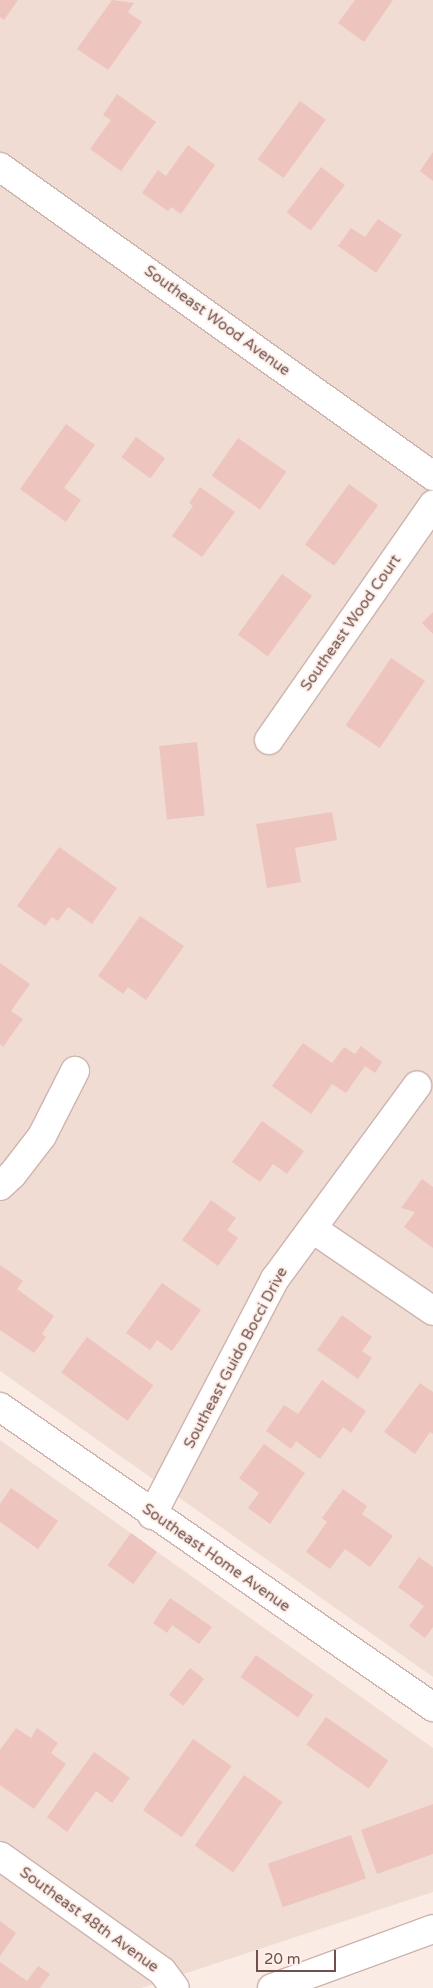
<!DOCTYPE html>
<style>
body{margin:0}
#map{position:relative;width:433px;height:1988px;overflow:hidden;background:#faece4;font-family:"Varela Round",sans-serif}
div>[style]{position:absolute}
.residential>*{inset:0;background:#f1dcd3}
.building>*{inset:0;background:#edc4be;transform-origin:0 0}
.roads{filter:drop-shadow(1px 0 #cdb4ae) drop-shadow(-1px 0 #cdb4ae) drop-shadow(0 1px #cdb4ae) drop-shadow(0 -1px #cdb4ae)}
.minor>*{height:28px;margin:-14px;padding:0 14px;transform-origin:14px;border-radius:14px;background:#fff}
span{translate:-50% -50%;white-space:nowrap;text-align:center;line-height:1.15;-webkit-text-stroke:4px #fdf0ea;paint-order:stroke}
.street-label{font-size:15px;color:#704f4c}
.scale{position:absolute;left:256px;top:1950px;width:80px;height:22px;box-sizing:border-box;border:2px solid #704f4c;border-top:0;padding-left:6px;font-size:15px;line-height:18px;white-space:nowrap;color:#704f4c;-webkit-text-stroke:4px #fdf0ea;paint-order:stroke}
</style>
<div id="map">
<div class="residential">
<i style="clip-path:polygon(0 0,433px 0,433px 1677px,0 1371px)"></i>
<i style="clip-path:polygon(0 1440px,433px 1748px,433px 1892px,141px 1988px,0 1988px)"></i>
</div>
<div class="building">
<i style="clip-path:polygon(0 0,18px 0,4px 20px,0 17px)"></i>
<i style="clip-path:polygon(112px 0,134px 3px,128px 12px,142px 22px,108px 70px,77px 49px)"></i>
<i style="clip-path:polygon(355px 0,393px 0,364px 42px,338px 23px)"></i>
<i style="clip-path:polygon(117px 94px,156px 122px,121px 171px,90px 149px,111px 120px,103px 115px)"></i>
<i style="left:300px;top:101px;width:32px;height:72px;rotate:36deg"></i>
<i style="clip-path:polygon(188px 145px,215px 165px,181px 214px,171px 207px,168px 211px,142px 193px,158px 170px,166px 176px)"></i>
<i style="clip-path:polygon(433px 152px,433px 181px,420px 171px)"></i>
<i style="left:321px;top:167px;width:30px;height:57px;rotate:37deg"></i>
<i style="clip-path:polygon(378px 219px,402px 235px,376px 273px,338px 246px,351px 228px,365px 237px)"></i>
<i style="clip-path:polygon(66px 424px,95px 445px,64px 488px,81px 500px,66px 522px,20px 489px)"></i>
<i style="left:136px;top:437px;width:36px;height:25px;rotate:36deg"></i>
<i style="left:238px;top:438px;width:59px;height:46px;rotate:35deg"></i>
<i style="left:349px;top:484px;width:36px;height:75px;rotate:36deg"></i>
<i style="clip-path:polygon(200px 487px,235px 512px,202px 557px,172px 536px,193px 506px,189px 503px)"></i>
<i style="left:282px;top:574px;width:37px;height:75px;rotate:36deg"></i>
<i style="clip-path:polygon(433px 612px,433px 634px,422px 623px)"></i>
<i style="left:391px;top:658px;width:41px;height:81px;rotate:34deg"></i>
<i style="left:197px;top:742px;width:74px;height:38px;rotate:84deg"></i>
<i style="clip-path:polygon(332px 812px,337px 840px,295px 848px,301px 882px,267px 888px,256px 824px)"></i>
<i style="clip-path:polygon(59px 847px,117px 888px,92px 924px,68px 907px,58px 921px,52px 917px,45px 926px,17px 906px)"></i>
<i style="clip-path:polygon(140px 916px,184px 946px,146px 1000px,128px 987px,123px 994px,98px 976px)"></i>
<i style="clip-path:polygon(0 963px,30px 984px,11px 1011px,23px 1019px,3px 1047px,0 1044px)"></i>
<i style="clip-path:polygon(303px 1043px,332px 1063px,344px 1047px,355px 1054px,361px 1046px,382px 1062px,375px 1073px,365px 1066px,346px 1093px,332px 1084px,311px 1114px,272px 1086px)"></i>
<i style="clip-path:polygon(262px 1121px,304px 1151px,287px 1174px,273px 1164px,260px 1182px,232px 1162px)"></i>
<i style="clip-path:polygon(422px 1179px,433px 1187px,433px 1248px,404px 1227px,415px 1212px,401px 1208px)"></i>
<i style="clip-path:polygon(211px 1200px,236px 1218px,227px 1230px,238px 1238px,218px 1266px,182px 1240px)"></i>
<i style="clip-path:polygon(0 1265px,23px 1281px,17px 1289px,54px 1316px,42px 1334px,46px 1337px,34px 1353px,0 1330px)"></i>
<i style="clip-path:polygon(162px 1283px,201px 1310px,172px 1351px,157px 1340px,150px 1350px,126px 1333px)"></i>
<i style="clip-path:polygon(342px 1315px,372px 1337px,362px 1351px,372px 1358px,358px 1379px,317px 1350px)"></i>
<i style="left:87px;top:1337px;width:82px;height:44px;rotate:36deg"></i>
<i style="clip-path:polygon(322px 1380px,366px 1411px,351px 1433px,343px 1427px,320px 1459px,296px 1441px,291px 1449px,266px 1431px,284px 1405px,298px 1414px)"></i>
<i style="clip-path:polygon(420px 1383px,433px 1392px,433px 1434px,430px 1432px,415px 1454px,384px 1432px)"></i>
<i style="clip-path:polygon(264px 1444px,305px 1473px,270px 1524px,248px 1508px,259px 1493px,239px 1478px)"></i>
<i style="clip-path:polygon(11px 1488px,58px 1521px,38px 1549px,0 1522px,0 1504px)"></i>
<i style="clip-path:polygon(343px 1489px,367px 1506px,362px 1514px,393px 1536px,370px 1567px,345px 1549px,330px 1569px,306px 1552px,327px 1522px,322px 1518px)"></i>
<i style="left:131px;top:1533px;width:32px;height:40px;rotate:36deg"></i>
<i style="clip-path:polygon(419px 1557px,433px 1567px,433px 1627px,425px 1638px,409px 1626px,424px 1606px,398px 1587px)"></i>
<i style="clip-path:polygon(170px 1598px,212px 1627px,199px 1644px,172px 1625px,167px 1633px,153px 1623px)"></i>
<i style="left:256px;top:1655px;width:70px;height:27px;rotate:35deg"></i>
<i style="left:190px;top:1668px;width:18px;height:34px;rotate:38deg"></i>
<i style="left:326px;top:1717px;width:76px;height:34px;rotate:35deg"></i>
<i style="clip-path:polygon(16px 1728px,31px 1738px,37px 1728px,58px 1743px,51px 1753px,66px 1764px,34px 1809px,0 1785px,0 1750px)"></i>
<i style="left:193px;top:1739px;width:47px;height:87px;rotate:35deg"></i>
<i style="clip-path:polygon(94px 1752px,130px 1778px,112px 1803px,96px 1791px,67px 1832px,47px 1817px)"></i>
<i style="left:244px;top:1775px;width:47px;height:86px;rotate:35deg"></i>
<i style="clip-path:polygon(433px 1804px,433px 1854px,377px 1874px,361px 1830px)"></i>
<i style="left:351px;top:1835px;width:46px;height:88px;rotate:71deg"></i>
<i style="clip-path:polygon(0 1921px,16px 1933px,0 1956px)"></i>
<i style="clip-path:polygon(0 1962px,27px 1981px,38px 1966px,50px 1974px,40px 1988px,0 1988px)"></i>
</div>
<div class="roads">
<div class="minor">
<i style="left:0;top:167px;width:532px;rotate:35.51deg"></i>
<i style="left:269px;top:740px;width:287px;rotate:-55.1deg"></i>
<i style="left:0;top:1186px;width:16px;rotate:-43deg"></i>
<i style="left:12px;top:1175px;width:49px;rotate:-52.4deg"></i>
<i style="left:42px;top:1136px;width:73px;rotate:-63.1deg"></i>
<i style="left:313px;top:1229px;width:145px;rotate:34.3deg"></i>
<i style="left:0;top:1407px;width:527px;rotate:34.72deg"></i>
<i style="left:152px;top:1515px;width:266px;rotate:-62.5deg"></i>
<i style="left:275px;top:1279px;width:240px;rotate:-53.7deg"></i>
<i style="left:0;top:1856px;width:199px;rotate:35.4deg"></i>
<i style="left:162px;top:1971px;width:21px;rotate:53deg"></i>
<i style="left:272px;top:1988px;width:171px;rotate:-20.1deg"></i>
</div>
</div>
<div class="street-label">
<span style="left:217px;top:321px;rotate:36deg">Southeast Wood Avenue</span>
<span style="left:351px;top:623px;rotate:-55deg">Southeast Wood Court</span>
<span style="left:236px;top:1358px;rotate:-62deg">Southeast Guido Bocci Drive</span>
<span style="left:216px;top:1558px;rotate:35deg">Southeast Home Avenue</span>
<span style="left:89px;top:1920px;rotate:36deg">Southeast 48th Avenue</span>
</div>
<div class="scale">20 m</div>
</div>
